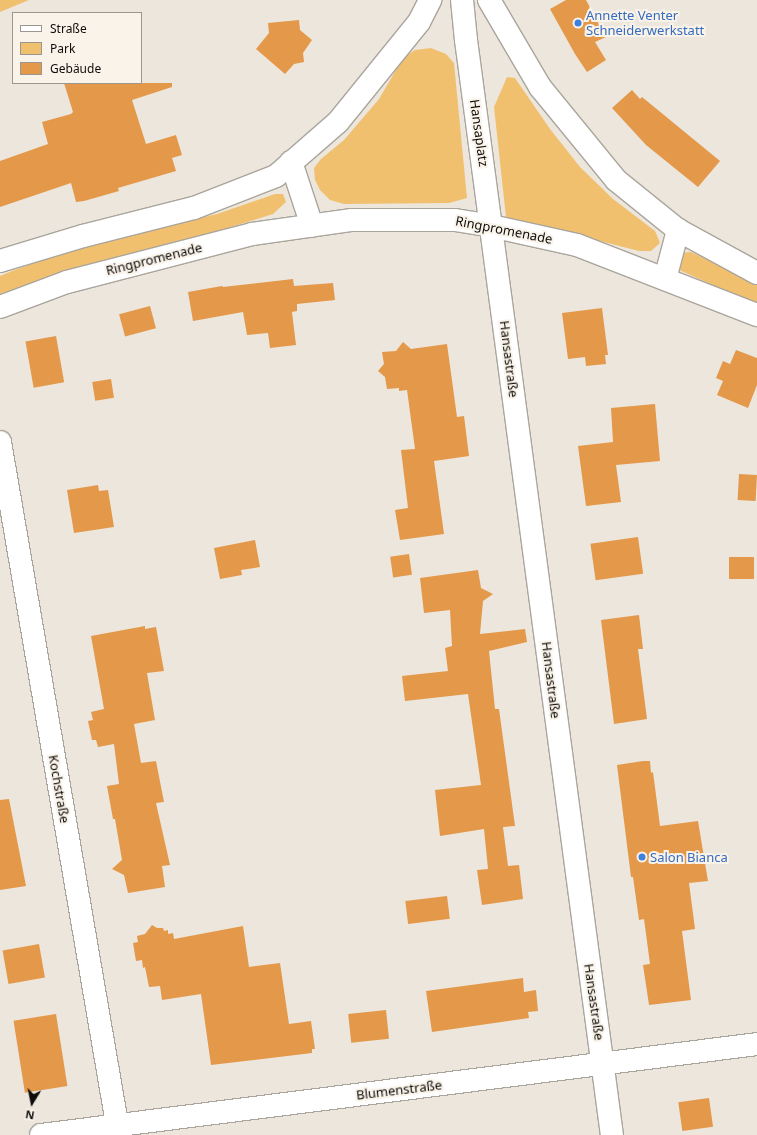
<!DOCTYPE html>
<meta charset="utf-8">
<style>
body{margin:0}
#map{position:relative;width:757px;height:1135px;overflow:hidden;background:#ece6dd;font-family:"Noto Sans",sans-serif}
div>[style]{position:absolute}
.green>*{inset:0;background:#f0c06f}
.building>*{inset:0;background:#e3984a;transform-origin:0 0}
.roads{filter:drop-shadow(1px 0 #aaa59c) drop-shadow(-1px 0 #aaa59c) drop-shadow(0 1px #aaa59c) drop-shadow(0 -1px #aaa59c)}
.minor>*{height:22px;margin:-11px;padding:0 11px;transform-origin:11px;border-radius:11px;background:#fff}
.dots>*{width:11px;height:11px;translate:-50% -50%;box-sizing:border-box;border:2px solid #f9f3ea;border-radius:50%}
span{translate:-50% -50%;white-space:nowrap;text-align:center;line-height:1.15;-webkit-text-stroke:4px #f9f3ea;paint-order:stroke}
.shop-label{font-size:13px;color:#366cbe}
.left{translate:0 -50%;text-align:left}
.street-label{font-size:13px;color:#0e0c09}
.legend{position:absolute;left:12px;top:12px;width:130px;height:72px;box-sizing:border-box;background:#f9f3ea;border:1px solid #9b9790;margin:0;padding:5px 7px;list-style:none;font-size:12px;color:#0e0c09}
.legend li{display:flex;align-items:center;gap:8px;height:20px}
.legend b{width:20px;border:1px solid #9b9790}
.north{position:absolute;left:12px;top:1083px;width:40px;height:40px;-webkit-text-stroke:3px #f9f3ea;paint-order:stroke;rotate:190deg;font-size:11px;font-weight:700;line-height:16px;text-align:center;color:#0e0c09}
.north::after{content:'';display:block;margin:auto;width:14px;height:18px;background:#0e0c09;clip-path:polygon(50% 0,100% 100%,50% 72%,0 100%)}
</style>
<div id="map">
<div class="green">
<i style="clip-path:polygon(0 0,29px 0,0 12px)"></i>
<i style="clip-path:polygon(431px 48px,446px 54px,454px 63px,467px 198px,449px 203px,344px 204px,330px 200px,320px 190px,315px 180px,314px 168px,321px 159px,344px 140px,379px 99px,403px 58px,415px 50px)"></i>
<i style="clip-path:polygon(507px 77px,515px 78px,550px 129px,580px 167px,613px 199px,655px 231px,660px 243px,651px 251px,639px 251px,506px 217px,494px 107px)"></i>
<i style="clip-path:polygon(275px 194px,283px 194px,286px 202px,273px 214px,203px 236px,69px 270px,0 294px,0 276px,12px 271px,65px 252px,117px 237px,217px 214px)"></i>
<i style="clip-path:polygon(691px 252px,757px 283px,757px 305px,677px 269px,681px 253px)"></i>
</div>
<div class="building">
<i style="clip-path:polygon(566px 0,586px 0,606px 37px,595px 42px,606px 60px,587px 72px,575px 54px,550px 9px)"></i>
<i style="clip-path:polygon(299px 20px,300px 30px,312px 40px,303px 53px,304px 62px,294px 64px,285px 74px,256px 49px,269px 33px,268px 23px)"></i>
<i style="clip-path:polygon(64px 83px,172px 83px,172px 87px,132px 100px,146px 144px,176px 135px,182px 155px,172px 158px,176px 171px,118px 188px,119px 191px,84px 201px,76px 202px,71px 183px,0 207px,0 161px,48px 144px,42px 122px,71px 114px,73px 112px)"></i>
<i style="clip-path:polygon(632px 90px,640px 99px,642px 97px,720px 161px,698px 187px,646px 145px,612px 108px)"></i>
<i style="clip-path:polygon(293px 279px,294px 286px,333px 283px,335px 300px,297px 304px,297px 311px,292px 312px,296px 345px,270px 348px,268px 333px,247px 335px,243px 312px,193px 321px,188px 292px,222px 286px,223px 287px)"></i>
<i style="left:150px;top:306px;width:23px;height:32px;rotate:75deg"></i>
<i style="clip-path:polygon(602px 308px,608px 355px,605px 355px,606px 364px,586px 366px,585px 357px,568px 359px,562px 313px)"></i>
<i style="left:56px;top:336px;width:47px;height:31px;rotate:80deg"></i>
<i style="clip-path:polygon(403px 342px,411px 349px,447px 344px,457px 417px,464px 416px,469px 456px,434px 461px,444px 534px,400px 540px,395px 510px,408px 508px,401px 450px,415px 449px,407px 390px,399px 391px,399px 388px,387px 389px,385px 377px,378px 371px,384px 364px,382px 352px,396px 351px)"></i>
<i style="clip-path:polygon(736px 350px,757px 358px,757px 385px,748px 408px,717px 395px,723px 381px,716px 378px,723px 361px,730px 364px)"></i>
<i style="left:111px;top:379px;width:19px;height:19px;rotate:81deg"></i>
<i style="clip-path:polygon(655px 404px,660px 461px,616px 465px,621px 502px,586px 506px,578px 446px,613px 442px,611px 408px)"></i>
<i style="left:739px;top:474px;width:18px;height:26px;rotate:3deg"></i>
<i style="clip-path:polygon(98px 485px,99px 491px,108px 490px,114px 527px,74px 533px,67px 490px)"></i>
<i style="left:638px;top:537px;width:37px;height:48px;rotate:82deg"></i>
<i style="clip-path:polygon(255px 540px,260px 567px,241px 570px,242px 575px,220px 579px,214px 548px)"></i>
<i style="left:409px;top:554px;width:21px;height:19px;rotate:82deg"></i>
<i style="left:729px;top:557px;width:25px;height:22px"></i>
<i style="clip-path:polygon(478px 570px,481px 588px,493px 594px,483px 601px,480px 634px,525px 629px,527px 642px,489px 651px,495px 709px,499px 709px,515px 826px,503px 827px,508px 866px,519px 865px,523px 899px,482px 905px,477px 870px,488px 869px,484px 829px,440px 836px,435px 790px,481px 785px,468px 694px,405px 701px,402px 676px,448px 671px,445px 648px,452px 646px,450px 610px,424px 613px,420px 578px)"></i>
<i style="clip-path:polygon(639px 615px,643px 649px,638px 649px,647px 719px,614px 724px,601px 620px)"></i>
<i style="clip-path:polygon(145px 626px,145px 629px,156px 627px,164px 671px,147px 673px,155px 720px,134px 724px,141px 763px,156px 761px,164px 802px,156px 803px,170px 865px,162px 866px,165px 887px,128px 893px,124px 875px,112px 869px,122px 860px,115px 819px,113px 819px,107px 786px,119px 784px,114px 744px,98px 747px,96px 740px,92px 740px,88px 721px,93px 720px,91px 712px,104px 709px,91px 636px)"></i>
<i style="clip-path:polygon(643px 761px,650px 761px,651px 773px,653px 772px,660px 826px,698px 821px,708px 881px,689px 883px,695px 929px,682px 931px,691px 1000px,649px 1005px,643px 965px,650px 964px,644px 919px,639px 920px,633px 877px,631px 877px,617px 765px)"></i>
<i style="clip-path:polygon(9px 799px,26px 886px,0 890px,0 800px)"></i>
<i style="left:447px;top:896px;width:23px;height:42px;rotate:83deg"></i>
<i style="clip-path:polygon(152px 925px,157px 928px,163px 928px,164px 931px,168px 930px,168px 934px,173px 933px,174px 939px,243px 926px,249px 967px,280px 963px,289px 1024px,311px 1021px,315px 1049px,312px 1049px,312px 1053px,211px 1065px,201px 994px,162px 1000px,160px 986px,149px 987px,145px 967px,143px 968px,142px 960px,136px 961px,133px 943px,138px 942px,137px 936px,145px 934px)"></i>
<i style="left:39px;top:944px;width:34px;height:37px;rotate:80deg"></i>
<i style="clip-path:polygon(523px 978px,524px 992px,536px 990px,538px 1011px,528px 1012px,529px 1018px,432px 1032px,426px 991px)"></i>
<i style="left:386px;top:1010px;width:29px;height:38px;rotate:84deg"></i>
<i style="left:56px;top:1014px;width:73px;height:43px;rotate:81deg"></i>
<i style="left:709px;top:1098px;width:29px;height:31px;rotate:82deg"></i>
</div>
<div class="roads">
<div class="minor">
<i style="left:462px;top:0;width:40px;rotate:84.3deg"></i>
<i style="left:466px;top:40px;width:1105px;rotate:82.41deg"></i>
<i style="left:489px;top:0;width:101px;rotate:59.6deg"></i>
<i style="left:540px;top:87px;width:120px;rotate:50.7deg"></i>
<i style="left:616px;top:180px;width:80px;rotate:38.9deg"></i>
<i style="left:678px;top:230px;width:90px;rotate:28.6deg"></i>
<i style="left:291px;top:162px;width:67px;rotate:71.8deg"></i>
<i style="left:0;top:261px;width:87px;rotate:-16.8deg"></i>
<i style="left:83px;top:236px;width:114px;rotate:-14.2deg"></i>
<i style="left:194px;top:208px;width:88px;rotate:-21.3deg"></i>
<i style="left:276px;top:176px;width:82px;rotate:-41.1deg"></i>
<i style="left:338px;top:122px;width:129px;rotate:-51deg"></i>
<i style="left:419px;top:22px;width:25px;rotate:-63deg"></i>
<i style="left:665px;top:279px;width:51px;rotate:-75.1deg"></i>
<i style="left:0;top:307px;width:72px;rotate:-20.5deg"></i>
<i style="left:67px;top:282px;width:191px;rotate:-14.5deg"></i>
<i style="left:252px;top:234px;width:101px;rotate:-8deg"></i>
<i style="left:352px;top:220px;width:103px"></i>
<i style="left:455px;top:220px;width:36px;rotate:9deg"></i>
<i style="left:491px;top:226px;width:88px;rotate:12.5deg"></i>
<i style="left:577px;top:245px;width:193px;rotate:21.3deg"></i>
<i style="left:0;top:442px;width:703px;rotate:80.26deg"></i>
<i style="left:41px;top:1135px;width:722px;rotate:-7.24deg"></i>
</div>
</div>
<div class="dots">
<i style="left:578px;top:23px;background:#3f7fe0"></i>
<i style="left:642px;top:857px;background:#3f7fe0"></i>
</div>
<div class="shop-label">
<span class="left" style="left:586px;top:23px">Annette Venter<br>Schneiderwerkstatt</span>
<span class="left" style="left:650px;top:857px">Salon Bianca</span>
</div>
<div class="street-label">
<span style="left:479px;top:133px;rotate:82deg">Hansaplatz</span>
<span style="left:504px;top:230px;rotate:11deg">Ringpromenade</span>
<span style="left:154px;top:259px;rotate:-14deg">Ringpromenade</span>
<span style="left:509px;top:359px;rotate:83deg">Hansastraße</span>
<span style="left:551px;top:680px;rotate:83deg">Hansastraße</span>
<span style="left:59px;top:789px;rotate:80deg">Kochstraße</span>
<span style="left:594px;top:1002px;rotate:82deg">Hansastraße</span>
<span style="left:399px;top:1090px;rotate:-7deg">Blumenstraße</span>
</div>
<ul class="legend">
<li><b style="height:5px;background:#fff"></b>Straße</li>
<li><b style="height:11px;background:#f0c06f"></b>Park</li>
<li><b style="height:11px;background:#e3984a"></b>Gebäude</li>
</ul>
<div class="north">N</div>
</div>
